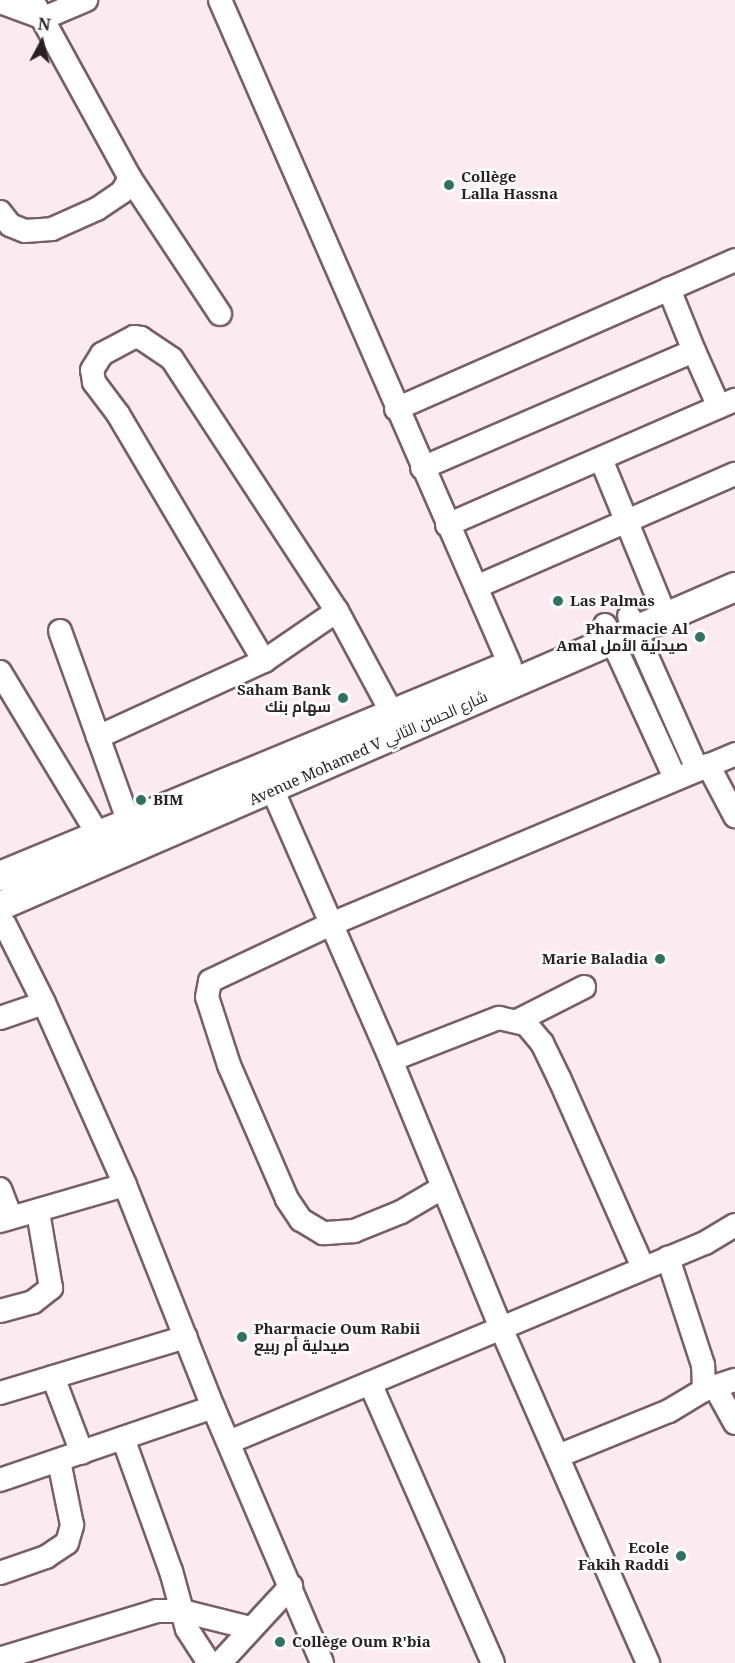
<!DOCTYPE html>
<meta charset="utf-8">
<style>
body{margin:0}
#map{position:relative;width:735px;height:1663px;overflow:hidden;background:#fceaf1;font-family:"Noto Serif",Cairo,serif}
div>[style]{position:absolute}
.roads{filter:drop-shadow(2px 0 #775e67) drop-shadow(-2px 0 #775e67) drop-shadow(0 2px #775e67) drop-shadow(0 -2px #775e67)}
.minor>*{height:22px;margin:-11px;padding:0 11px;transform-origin:11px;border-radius:11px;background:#fff}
.major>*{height:28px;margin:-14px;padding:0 14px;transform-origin:14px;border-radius:14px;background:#fff}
.dots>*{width:16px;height:16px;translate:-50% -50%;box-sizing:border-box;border:3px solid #fdfdfd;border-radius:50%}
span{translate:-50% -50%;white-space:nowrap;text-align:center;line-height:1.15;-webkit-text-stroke:5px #fdfdfd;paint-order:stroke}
.poi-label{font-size:15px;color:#2a2024;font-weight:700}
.left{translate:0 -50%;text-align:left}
.right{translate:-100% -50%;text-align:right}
.street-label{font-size:15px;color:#2a2024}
.north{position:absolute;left:12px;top:12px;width:60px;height:60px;-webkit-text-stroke:4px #fdfdfd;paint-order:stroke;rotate:7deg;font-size:16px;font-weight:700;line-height:24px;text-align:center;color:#2a2024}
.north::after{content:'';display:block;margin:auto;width:21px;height:27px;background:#2a2024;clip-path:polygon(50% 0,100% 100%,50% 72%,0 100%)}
</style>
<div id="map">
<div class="roads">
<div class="minor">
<i style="left:220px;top:0;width:725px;rotate:66.44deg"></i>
<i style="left:0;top:2px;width:47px;rotate:20deg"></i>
<i style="left:44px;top:18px;width:46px;rotate:-23.2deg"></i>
<i style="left:130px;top:178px;width:163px;rotate:56.5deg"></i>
<i style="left:0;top:212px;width:16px;rotate:52deg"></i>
<i style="left:10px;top:225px;width:16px;rotate:22deg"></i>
<i style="left:25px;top:231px;width:27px;rotate:-4deg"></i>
<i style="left:52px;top:229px;width:49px;rotate:-24deg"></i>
<i style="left:97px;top:209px;width:30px;rotate:-34deg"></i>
<i style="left:122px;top:192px;width:16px;rotate:-60deg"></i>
<i style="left:130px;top:178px;width:203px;rotate:-118.8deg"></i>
<i style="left:694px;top:351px;width:61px;rotate:65.9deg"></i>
<i style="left:396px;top:409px;width:370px;rotate:-23.7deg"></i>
<i style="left:601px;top:459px;width:156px;rotate:67.7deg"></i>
<i style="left:422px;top:468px;width:296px;rotate:-23.3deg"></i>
<i style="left:694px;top:351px;width:67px;rotate:-112deg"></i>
<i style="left:447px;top:525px;width:314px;rotate:-23.5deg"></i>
<i style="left:476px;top:587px;width:283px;rotate:-23.6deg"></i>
<i style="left:337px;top:611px;width:88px;rotate:145.6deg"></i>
<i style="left:264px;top:661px;width:287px;rotate:-120.6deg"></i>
<i style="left:118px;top:414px;width:40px;rotate:-127deg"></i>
<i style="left:94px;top:382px;width:12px;rotate:-99deg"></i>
<i style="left:92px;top:370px;width:19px;rotate:-58deg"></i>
<i style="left:102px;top:354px;width:36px;rotate:-28deg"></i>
<i style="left:134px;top:337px;width:7px;rotate:8deg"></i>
<i style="left:141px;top:338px;width:37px;rotate:34deg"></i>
<i style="left:172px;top:359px;width:301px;rotate:56.8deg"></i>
<i style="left:337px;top:611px;width:118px;rotate:61.7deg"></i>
<i style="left:629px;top:616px;width:167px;rotate:66deg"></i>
<i style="left:605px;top:625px;width:168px;rotate:65.4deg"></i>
<i style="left:60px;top:631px;width:204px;rotate:70.2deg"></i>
<i style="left:0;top:672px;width:192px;rotate:58.9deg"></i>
<i style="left:98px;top:737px;width:183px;rotate:-24.6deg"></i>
<i style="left:708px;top:765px;width:58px;rotate:62.1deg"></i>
<i style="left:266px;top:775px;width:311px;rotate:66.3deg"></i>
<i style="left:391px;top:1060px;width:290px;rotate:67.7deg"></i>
<i style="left:501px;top:1328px;width:366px;rotate:66.3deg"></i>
<i style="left:0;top:921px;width:6px;rotate:39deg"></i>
<i style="left:5px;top:925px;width:87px;rotate:63.4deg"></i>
<i style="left:44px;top:1003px;width:199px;rotate:66deg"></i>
<i style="left:125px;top:1185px;width:239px;rotate:68.4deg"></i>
<i style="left:213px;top:1407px;width:278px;rotate:66.9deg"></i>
<i style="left:0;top:1018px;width:46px;rotate:-18.8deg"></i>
<i style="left:519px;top:1020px;width:73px;rotate:-26.9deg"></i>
<i style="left:391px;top:1060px;width:116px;rotate:-21.3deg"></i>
<i style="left:499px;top:1018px;width:28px;rotate:13deg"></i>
<i style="left:526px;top:1024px;width:25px;rotate:50deg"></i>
<i style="left:542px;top:1043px;width:41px;rotate:64.1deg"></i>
<i style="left:560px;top:1080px;width:205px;rotate:66.1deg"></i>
<i style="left:442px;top:1188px;width:48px;rotate:149.7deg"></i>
<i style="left:401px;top:1212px;width:51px;rotate:158deg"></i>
<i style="left:354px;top:1231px;width:31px;rotate:176deg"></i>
<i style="left:323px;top:1233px;width:26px;rotate:-149deg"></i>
<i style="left:301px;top:1220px;width:25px;rotate:-124deg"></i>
<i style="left:287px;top:1199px;width:146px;rotate:-113.4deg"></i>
<i style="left:229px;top:1065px;width:71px;rotate:-107.9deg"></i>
<i style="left:207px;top:997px;width:16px;rotate:-79deg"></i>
<i style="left:210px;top:981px;width:132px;rotate:-25.2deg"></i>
<i style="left:329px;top:925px;width:441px;rotate:-22.8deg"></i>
<i style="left:0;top:1189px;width:30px;rotate:69deg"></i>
<i style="left:0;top:1221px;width:130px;rotate:-16.1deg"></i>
<i style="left:0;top:1311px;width:34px;rotate:-15deg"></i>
<i style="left:33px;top:1302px;width:23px;rotate:-38deg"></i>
<i style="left:51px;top:1288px;width:77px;rotate:-99.7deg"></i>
<i style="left:53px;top:1377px;width:81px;rotate:69.1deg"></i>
<i style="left:370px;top:1383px;width:306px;rotate:66.3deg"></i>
<i style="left:715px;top:1387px;width:41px;rotate:60.9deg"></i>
<i style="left:704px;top:1390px;width:33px;rotate:-18deg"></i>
<i style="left:0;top:1393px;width:194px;rotate:-16.8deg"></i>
<i style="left:123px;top:1438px;width:141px;rotate:70.2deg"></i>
<i style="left:171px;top:1571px;width:60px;rotate:74.6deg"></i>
<i style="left:187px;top:1629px;width:40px;rotate:57.1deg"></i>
<i style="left:229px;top:1442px;width:516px;rotate:-22.69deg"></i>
<i style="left:705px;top:1243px;width:35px;rotate:-31deg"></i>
<i style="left:558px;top:1456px;width:120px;rotate:-22.1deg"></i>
<i style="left:669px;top:1411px;width:41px;rotate:-31deg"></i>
<i style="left:704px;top:1390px;width:25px;rotate:-92deg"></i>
<i style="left:703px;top:1365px;width:113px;rotate:-108.1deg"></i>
<i style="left:0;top:1480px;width:225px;rotate:-18.9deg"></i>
<i style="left:0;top:1573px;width:49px;rotate:-19.2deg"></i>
<i style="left:46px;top:1557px;width:25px;rotate:-34deg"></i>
<i style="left:67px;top:1543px;width:19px;rotate:-74deg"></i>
<i style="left:72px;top:1525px;width:65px;rotate:-101.5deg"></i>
<i style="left:2px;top:1658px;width:162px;rotate:-16.9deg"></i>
<i style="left:157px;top:1611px;width:25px"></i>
<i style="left:182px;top:1611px;width:70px;rotate:14deg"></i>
<i style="left:220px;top:1663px;width:105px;rotate:-47.3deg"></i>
</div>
<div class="major">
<i style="left:0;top:876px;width:539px;rotate:-22.47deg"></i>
<i style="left:0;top:906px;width:801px;rotate:-23.46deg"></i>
</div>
</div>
<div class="dots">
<i style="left:449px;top:185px;background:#307161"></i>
<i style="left:558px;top:601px;background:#307161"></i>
<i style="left:700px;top:637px;background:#307161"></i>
<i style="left:343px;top:698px;background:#307161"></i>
<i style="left:141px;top:800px;background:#307161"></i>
<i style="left:660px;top:959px;background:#307161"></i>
<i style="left:242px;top:1337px;background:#307161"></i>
<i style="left:681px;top:1556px;background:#307161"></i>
<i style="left:280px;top:1642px;background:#307161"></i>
</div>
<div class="poi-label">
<span class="left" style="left:461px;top:185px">Collège<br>Lalla Hassna</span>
<span class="left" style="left:570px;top:601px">Las Palmas</span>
<span class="right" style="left:688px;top:637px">Pharmacie Al<br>Amal صيدلية الأمل</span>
<span class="right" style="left:331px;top:698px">Saham Bank<br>سهام بنك</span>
<span class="left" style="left:153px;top:800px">BIM</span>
<span class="right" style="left:648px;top:959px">Marie Baladia</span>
<span class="left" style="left:254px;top:1337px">Pharmacie Oum Rabii<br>صيدلية أم ربيع</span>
<span class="right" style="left:669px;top:1556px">Ecole<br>Fakih Raddi</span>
<span class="left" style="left:292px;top:1642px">Collège Oum R'bia</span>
</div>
<div class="street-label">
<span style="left:368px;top:748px;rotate:-24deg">Avenue Mohamed V شارع الحسن الثاني</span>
</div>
<div class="north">N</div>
</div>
